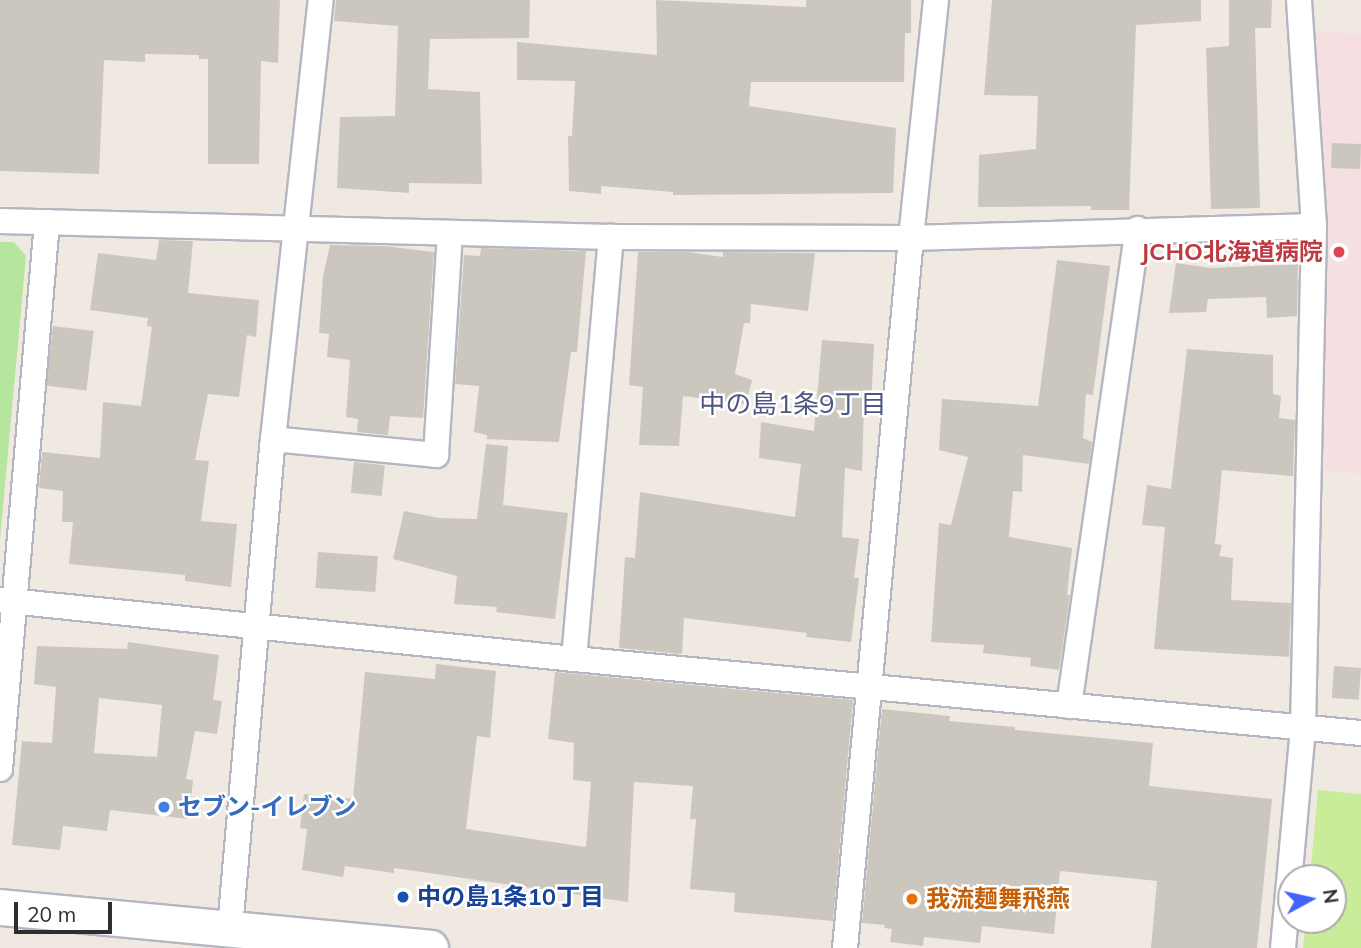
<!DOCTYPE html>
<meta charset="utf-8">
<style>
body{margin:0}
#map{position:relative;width:1361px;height:948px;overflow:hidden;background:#efe9e1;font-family:Mulish,"Noto Sans JP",sans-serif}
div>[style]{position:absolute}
.medical>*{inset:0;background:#f5dfe0}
.green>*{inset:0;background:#b6e59e}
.pitch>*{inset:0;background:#c9ec9a}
.building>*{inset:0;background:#cbc7bf;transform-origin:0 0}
.roads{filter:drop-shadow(2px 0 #b4b7c1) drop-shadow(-2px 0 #b4b7c1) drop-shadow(0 2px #b4b7c1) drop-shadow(0 -2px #b4b7c1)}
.street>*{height:24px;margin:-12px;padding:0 12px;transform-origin:12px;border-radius:12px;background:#fff}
.secondary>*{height:35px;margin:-17.5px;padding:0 17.5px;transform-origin:17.5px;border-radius:17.5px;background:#fff}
.dots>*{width:19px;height:19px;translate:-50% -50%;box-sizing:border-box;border:4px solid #fff;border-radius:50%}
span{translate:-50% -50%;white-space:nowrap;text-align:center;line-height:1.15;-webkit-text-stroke:5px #fff;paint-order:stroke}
.health-label{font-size:24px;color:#be3a42;font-weight:700}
.right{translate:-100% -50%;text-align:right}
.shop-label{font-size:24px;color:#366cbe;font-weight:700}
.left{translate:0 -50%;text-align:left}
.transit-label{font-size:24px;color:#164399;font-weight:700}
.food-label{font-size:24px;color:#c56008;font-weight:700}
.neighbourhood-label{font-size:26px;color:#4d5680}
.north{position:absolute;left:1277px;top:864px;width:70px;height:70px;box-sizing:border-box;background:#fff;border:2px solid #ababab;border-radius:50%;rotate:82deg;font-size:19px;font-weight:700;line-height:28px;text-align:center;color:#2e2e2e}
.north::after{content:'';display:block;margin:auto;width:24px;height:32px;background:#4264fb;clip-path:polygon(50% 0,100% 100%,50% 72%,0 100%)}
.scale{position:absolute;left:14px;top:902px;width:98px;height:32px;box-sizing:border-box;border:4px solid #2e2e2e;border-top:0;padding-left:9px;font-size:21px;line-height:24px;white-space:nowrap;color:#2e2e2e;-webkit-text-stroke:5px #fff;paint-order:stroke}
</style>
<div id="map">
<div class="medical">
<i style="clip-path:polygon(1314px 32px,1361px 34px,1361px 474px,1321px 470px)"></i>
</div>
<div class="green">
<i style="clip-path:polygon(0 242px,14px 242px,26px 256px,0 539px)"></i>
</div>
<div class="pitch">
<i style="clip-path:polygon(1318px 790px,1361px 794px,1361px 948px,1303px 948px,1306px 920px,1333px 920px,1333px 878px,1310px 878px)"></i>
</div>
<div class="building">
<i style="clip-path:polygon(0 0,280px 0,278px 63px,261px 61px,259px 164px,208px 164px,208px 59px,199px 59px,199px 55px,145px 54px,145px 62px,104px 60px,99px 174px,0 171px)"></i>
<i style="clip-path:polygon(336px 0,530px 0,529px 38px,430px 39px,428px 89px,480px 92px,482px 184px,409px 183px,409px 193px,337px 188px,340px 117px,395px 116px,398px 26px,334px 21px)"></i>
<i style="clip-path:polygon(656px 0,806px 7px,806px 0,911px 0,911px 33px,905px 33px,904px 82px,751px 82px,749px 106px,896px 128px,893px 193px,673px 195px,673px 192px,601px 186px,601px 194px,569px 191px,568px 136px,572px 136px,575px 81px,517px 80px,517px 42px,657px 55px)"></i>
<i style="clip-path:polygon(992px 0,1201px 0,1201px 21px,1136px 25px,1129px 210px,1091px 210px,1091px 206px,978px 207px,979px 155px,1036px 149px,1038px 96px,984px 95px)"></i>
<i style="clip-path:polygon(1229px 0,1272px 0,1271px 28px,1255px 28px,1260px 208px,1211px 209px,1206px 48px,1229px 46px)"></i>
<i style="left:1332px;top:143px;width:29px;height:25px;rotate:2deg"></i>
<i style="clip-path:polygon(159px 240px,193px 241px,188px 293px,259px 300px,256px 337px,247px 335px,239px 397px,208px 394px,195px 460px,209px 461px,201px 521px,237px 524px,231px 587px,185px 581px,185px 575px,69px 564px,73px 522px,62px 522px,63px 491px,39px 488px,42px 452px,100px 458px,103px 402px,141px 406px,152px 327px,147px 326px,148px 318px,90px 310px,98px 253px,156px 260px)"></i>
<i style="clip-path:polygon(330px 245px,384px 246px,434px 252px,423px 418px,390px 416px,388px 435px,357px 432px,358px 419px,346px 417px,350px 360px,327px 357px,329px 334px,319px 333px,323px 276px)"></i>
<i style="clip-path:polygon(481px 248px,586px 251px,577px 352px,571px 352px,559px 442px,487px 439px,487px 435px,474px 432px,479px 386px,455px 384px,464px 255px,480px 256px)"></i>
<i style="clip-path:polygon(638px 252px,687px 252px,723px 257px,723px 252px,815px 253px,808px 311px,751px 304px,750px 323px,744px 323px,735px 374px,752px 380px,746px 404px,683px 396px,679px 446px,639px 445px,643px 387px,629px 385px)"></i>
<i style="clip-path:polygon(1057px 260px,1110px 266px,1093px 395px,1086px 394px,1083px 438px,1092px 442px,1089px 464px,1023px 455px,1022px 492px,1013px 491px,1009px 537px,1072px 548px,1067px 595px,1070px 595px,1059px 670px,1030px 666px,1031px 658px,983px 653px,984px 645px,931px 642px,939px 523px,951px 525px,968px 457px,939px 450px,942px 399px,1038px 406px)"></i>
<i style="clip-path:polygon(1176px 263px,1211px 268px,1298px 264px,1297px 316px,1267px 318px,1266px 297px,1208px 299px,1206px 312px,1169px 313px)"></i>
<i style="left:53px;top:326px;width:41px;height:60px;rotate:7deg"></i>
<i style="clip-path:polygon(822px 340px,874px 344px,871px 407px,864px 406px,862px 471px,845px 468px,842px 537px,859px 539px,854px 578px,859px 578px,851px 642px,806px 637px,807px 633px,684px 618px,682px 654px,619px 648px,625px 557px,635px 558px,640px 492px,795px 517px,801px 464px,759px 458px,761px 422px,814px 431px)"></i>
<i style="clip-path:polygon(1187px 349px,1273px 355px,1273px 394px,1281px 396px,1279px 418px,1295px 420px,1293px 476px,1222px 470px,1215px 544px,1222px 545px,1219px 556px,1233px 558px,1231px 600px,1291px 603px,1289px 657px,1154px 649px,1165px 527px,1142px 525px,1147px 485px,1171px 489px)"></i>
<i style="clip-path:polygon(486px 444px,508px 446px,503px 505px,568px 513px,555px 619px,496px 612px,497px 607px,454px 604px,457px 576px,393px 559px,404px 511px,439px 518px,477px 519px)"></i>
<i style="left:354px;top:462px;width:31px;height:31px;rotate:6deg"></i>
<i style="left:318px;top:552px;width:60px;height:36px;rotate:4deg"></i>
<i style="clip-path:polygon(evenodd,128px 642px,219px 655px,213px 700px,222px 701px,217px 734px,195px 731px,186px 779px,193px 780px,189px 819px,110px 810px,107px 831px,63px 826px,60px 850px,12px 845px,22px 741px,52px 743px,56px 687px,34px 684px,37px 646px,127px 649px,128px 642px,99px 698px,162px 705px,157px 757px,94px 753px,99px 698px)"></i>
<i style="clip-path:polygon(436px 664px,496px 671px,490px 738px,477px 736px,466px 829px,586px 847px,591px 782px,573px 780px,574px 743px,548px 739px,555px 672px,853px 700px,833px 921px,734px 912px,735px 893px,690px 889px,696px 819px,690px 819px,693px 786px,634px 782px,628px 902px,394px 868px,394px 873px,345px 866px,343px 877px,302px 870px,307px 829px,300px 828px,304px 794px,353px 799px,365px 672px,435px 679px)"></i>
<i style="left:1334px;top:666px;width:27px;height:32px;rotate:4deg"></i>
<i style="clip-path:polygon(882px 709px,950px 716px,949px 721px,1015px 727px,1015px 730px,1153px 743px,1149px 786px,1272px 799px,1257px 948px,1151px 948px,1157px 881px,1060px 871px,1054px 934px,982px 926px,980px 943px,924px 937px,923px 946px,890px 942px,892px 929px,884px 928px,885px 925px,862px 923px)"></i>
</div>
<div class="roads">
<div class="street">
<i style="left:0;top:221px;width:611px;rotate:1.5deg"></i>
<i style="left:611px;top:237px;width:300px;rotate:0.2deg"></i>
<i style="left:911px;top:238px;width:403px;rotate:-1.7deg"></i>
<i style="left:273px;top:439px;width:164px;rotate:5.6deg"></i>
<i style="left:436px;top:455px;width:222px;rotate:-86.4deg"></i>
<i style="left:0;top:600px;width:577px;rotate:5.87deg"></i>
<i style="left:574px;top:659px;width:790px;rotate:5.37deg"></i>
<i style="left:574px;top:659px;width:424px;rotate:-85deg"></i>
<i style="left:1069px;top:706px;width:482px;rotate:-81.8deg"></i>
<i style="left:0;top:769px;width:549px;rotate:-85.09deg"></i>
<i style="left:230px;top:928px;width:491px;rotate:-85deg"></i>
<i style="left:273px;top:439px;width:442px;rotate:-83.8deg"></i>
<i style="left:845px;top:948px;width:713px;rotate:-84.69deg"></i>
<i style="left:911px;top:238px;width:239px;rotate:-84deg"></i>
<i style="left:1283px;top:948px;width:221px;rotate:-84.8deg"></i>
<i style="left:1303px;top:728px;width:502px;rotate:-88.74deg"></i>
<i style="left:1314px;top:226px;width:226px;rotate:-93.8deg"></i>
</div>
<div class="secondary">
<i style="left:0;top:907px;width:432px;rotate:5.4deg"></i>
</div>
</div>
<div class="dots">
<i style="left:1339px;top:252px;background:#e0444e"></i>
<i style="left:164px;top:807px;background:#3f7fe0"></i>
<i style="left:403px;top:897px;background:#1a4fb4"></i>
<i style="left:912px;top:899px;background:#e8710a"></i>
</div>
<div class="health-label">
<span class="right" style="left:1323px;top:252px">JCHO北海道病院</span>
</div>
<div class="shop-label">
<span class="left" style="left:178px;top:807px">セブン-イレブン</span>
</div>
<div class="transit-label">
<span class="left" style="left:417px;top:897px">中の島1条10丁目</span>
</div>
<div class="food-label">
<span class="left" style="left:926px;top:899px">我流麺舞飛燕</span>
</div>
<div class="neighbourhood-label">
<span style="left:793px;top:404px">中の島1条9丁目</span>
</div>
<div class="north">N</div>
<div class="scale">20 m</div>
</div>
